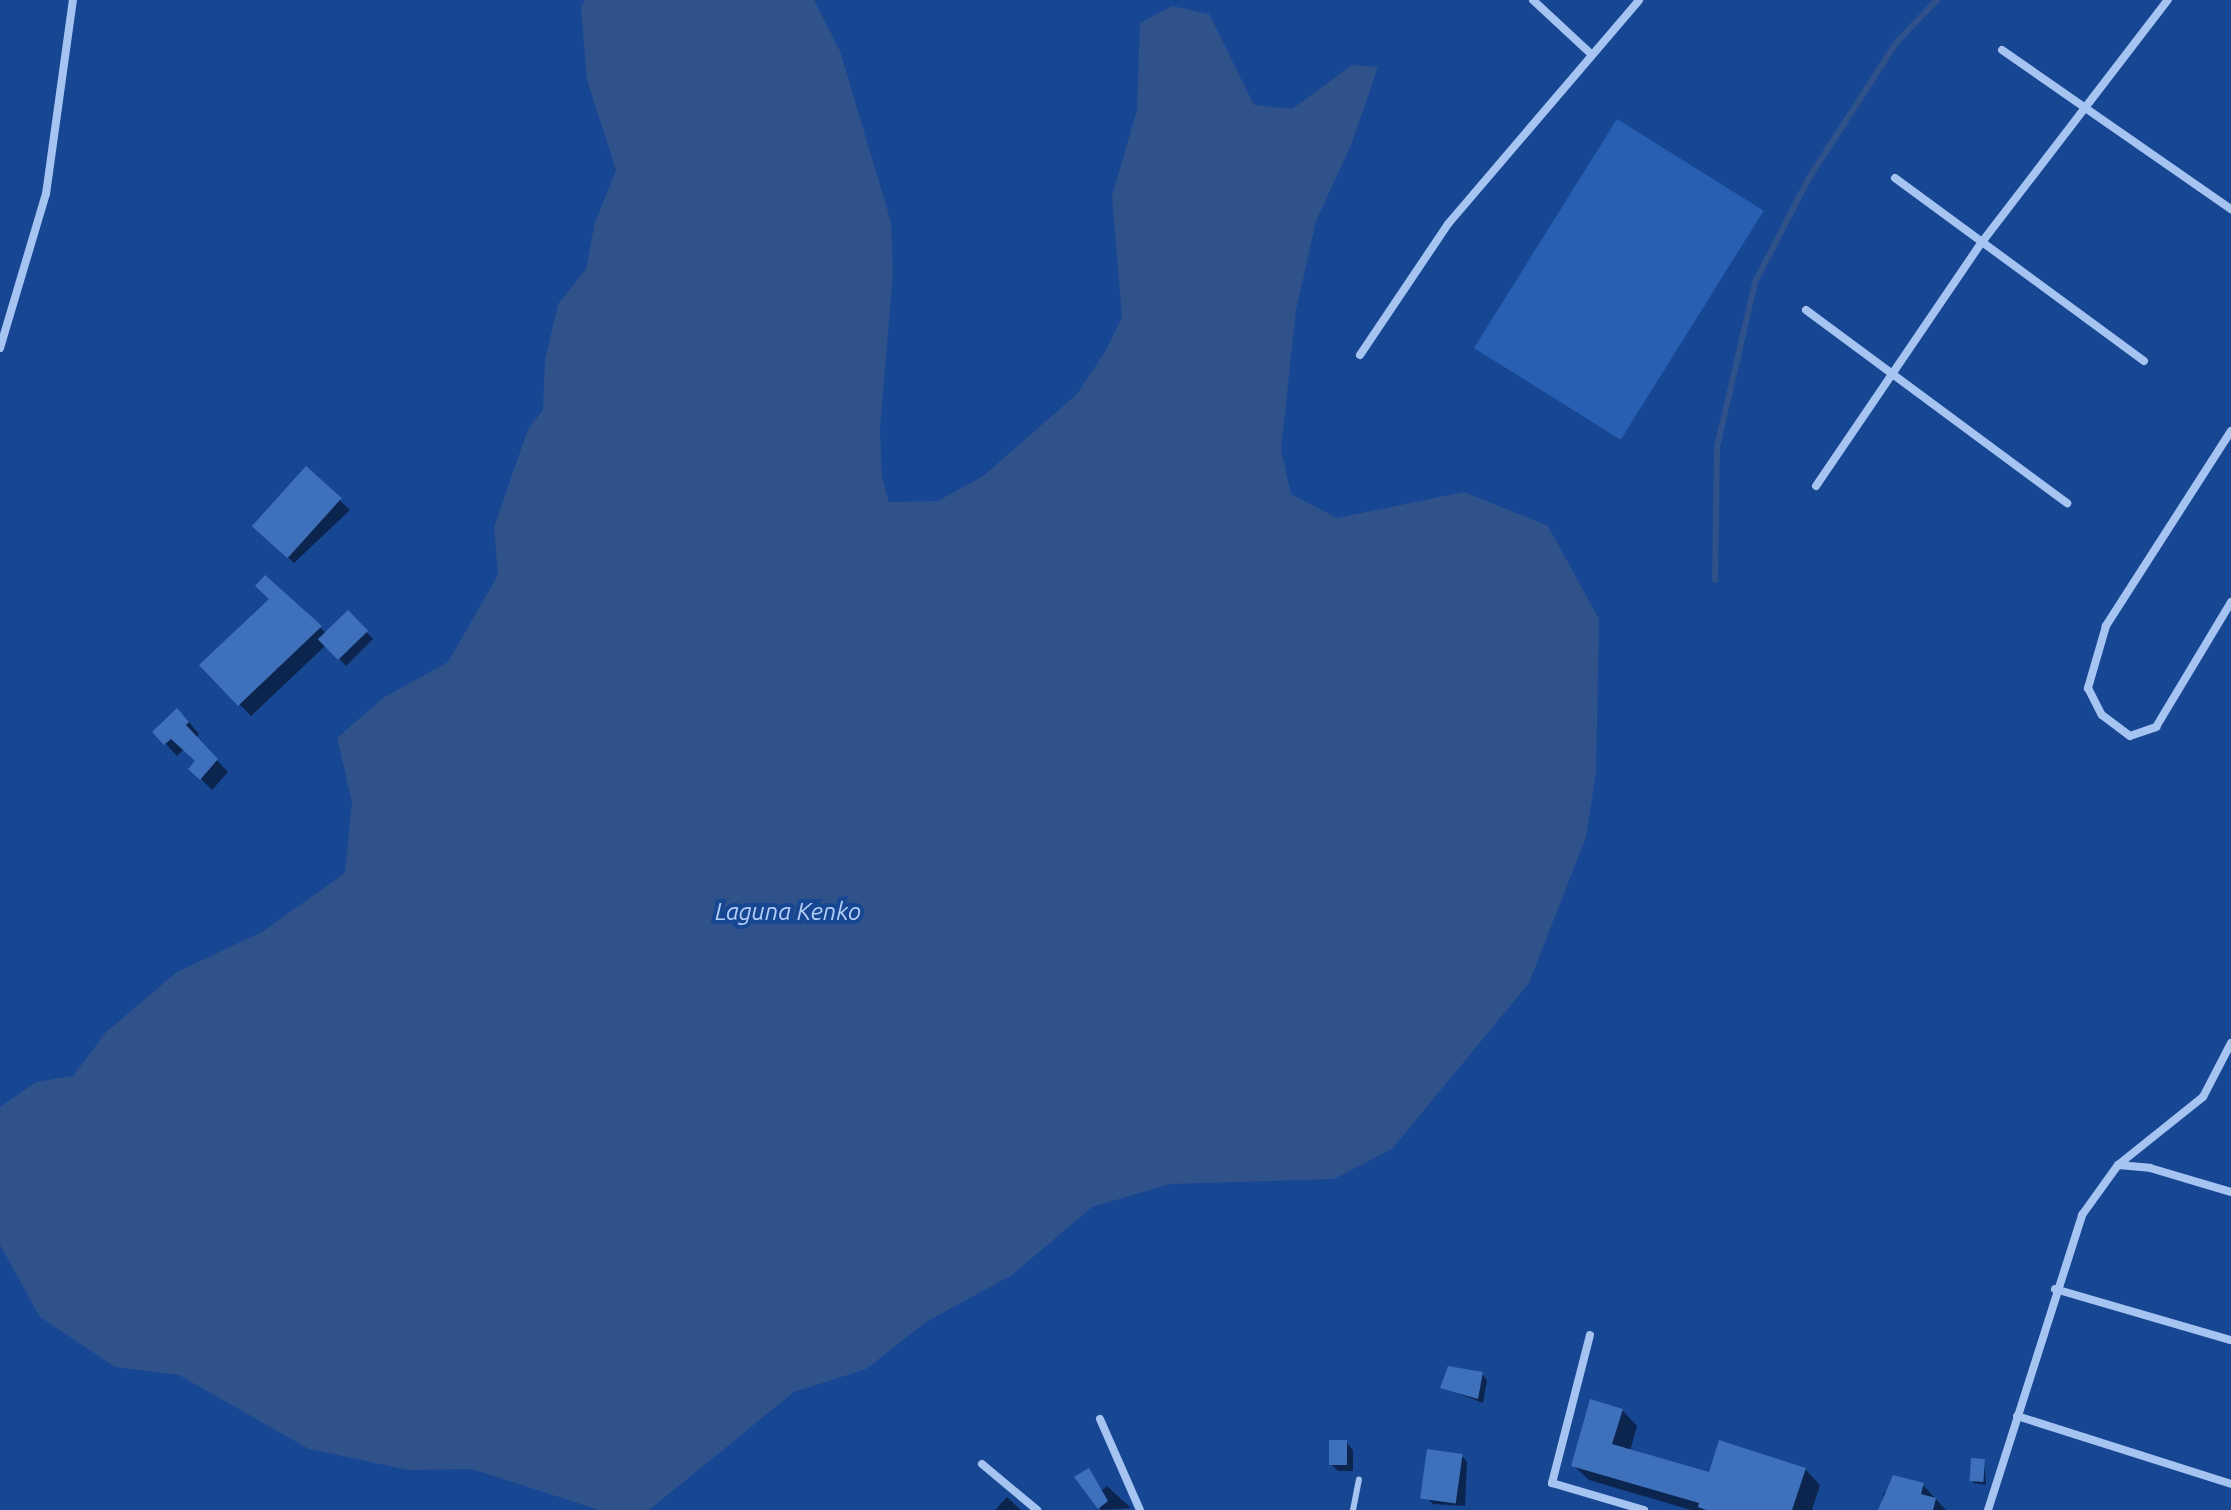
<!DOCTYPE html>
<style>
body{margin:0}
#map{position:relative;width:2231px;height:1510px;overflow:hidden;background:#174693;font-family:Ubuntu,sans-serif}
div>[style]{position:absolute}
.green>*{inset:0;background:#295fb2;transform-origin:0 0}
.water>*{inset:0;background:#30528b}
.shadow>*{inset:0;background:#0007}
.stream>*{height:6px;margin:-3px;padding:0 3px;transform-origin:3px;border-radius:3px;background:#30528b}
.building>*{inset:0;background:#3f70bb;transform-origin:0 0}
.lane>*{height:6px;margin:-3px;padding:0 3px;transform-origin:3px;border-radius:3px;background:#a6c4f1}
.street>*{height:8px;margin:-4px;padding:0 4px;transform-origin:4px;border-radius:4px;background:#a6c4f1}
span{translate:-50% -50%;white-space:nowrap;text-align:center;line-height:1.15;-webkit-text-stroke:8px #174693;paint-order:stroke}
.water-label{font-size:24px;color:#b3cef7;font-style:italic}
</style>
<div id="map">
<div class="green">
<i style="left:1617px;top:119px;width:173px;height:270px;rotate:32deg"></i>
</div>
<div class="water">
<i style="clip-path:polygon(585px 0,814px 0,840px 51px,891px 222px,893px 273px,880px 429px,882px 478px,889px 502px,938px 501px,983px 476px,1077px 394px,1106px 350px,1122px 317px,1112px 196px,1137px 110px,1140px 23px,1172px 6px,1209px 14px,1254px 105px,1292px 109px,1352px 65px,1378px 67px,1351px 145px,1316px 221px,1296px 310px,1281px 450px,1291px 494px,1337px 518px,1464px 492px,1548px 526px,1599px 619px,1596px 773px,1586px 837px,1529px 983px,1392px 1149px,1334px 1179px,1170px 1184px,1092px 1207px,1012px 1275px,926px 1322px,866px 1369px,794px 1392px,649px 1510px,599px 1510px,472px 1469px,409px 1470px,309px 1449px,179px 1375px,115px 1367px,40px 1317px,0 1245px,0 1107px,36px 1082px,73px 1076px,106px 1032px,177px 972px,262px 932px,345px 873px,352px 802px,337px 738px,383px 698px,448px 662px,498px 575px,494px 527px,528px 429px,543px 410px,545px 360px,558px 304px,586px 269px,595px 223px,616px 170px,587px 80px,581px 7px)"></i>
</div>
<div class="shadow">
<i style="clip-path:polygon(306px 469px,350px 510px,294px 563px,261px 533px)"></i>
<i style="clip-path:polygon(265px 577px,327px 634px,348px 613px,373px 639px,346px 666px,326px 645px,251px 716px,201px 665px,271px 599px)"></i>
<i style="clip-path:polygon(189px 722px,199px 734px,196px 738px,228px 772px,212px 790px,191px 769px,197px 761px,184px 749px,177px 756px,155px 732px)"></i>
<i style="clip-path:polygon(1482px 1374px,1487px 1380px,1483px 1403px,1442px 1387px)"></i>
<i style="clip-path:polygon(1622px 1410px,1637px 1426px,1630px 1451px,1710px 1474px,1805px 1469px,1820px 1485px,1812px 1510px,1691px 1510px,1589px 1480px,1573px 1465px)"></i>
<i style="clip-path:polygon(1346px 1442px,1353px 1450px,1353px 1471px,1338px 1471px,1331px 1464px)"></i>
<i style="clip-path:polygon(1462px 1456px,1467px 1462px,1465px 1506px,1433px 1504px,1427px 1498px)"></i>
<i style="clip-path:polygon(1984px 1461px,1986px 1485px,1974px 1483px,1971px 1480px)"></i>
<i style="clip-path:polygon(1077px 1477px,1101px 1491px,1107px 1486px,1131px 1508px,1101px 1510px)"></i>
<i style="clip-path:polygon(1923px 1485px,1946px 1510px,1880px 1510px,1884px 1493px)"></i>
<i style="clip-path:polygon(1007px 1497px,1021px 1510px,995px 1510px)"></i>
</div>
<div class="stream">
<i style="left:1715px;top:580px;width:133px;rotate:-89.1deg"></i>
<i style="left:1717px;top:447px;width:169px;rotate:-77deg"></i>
<i style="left:1755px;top:282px;width:117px;rotate:-62.6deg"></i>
<i style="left:1809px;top:178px;width:161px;rotate:-57.2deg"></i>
<i style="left:1896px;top:43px;width:59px;rotate:-46.4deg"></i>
</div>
<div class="building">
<i style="left:306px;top:466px;width:48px;height:81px;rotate:42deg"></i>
<i style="clip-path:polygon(265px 575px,322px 626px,238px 706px,199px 665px,269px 599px,255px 586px)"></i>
<i style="left:348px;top:610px;width:29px;height:42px;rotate:46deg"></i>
<i style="clip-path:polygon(177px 708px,189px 722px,186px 725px,218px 759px,200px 780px,188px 769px,195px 761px,171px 739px,164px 745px,152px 732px)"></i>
<i style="clip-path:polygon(1448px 1366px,1483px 1372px,1478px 1399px,1440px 1388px)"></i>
<i style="clip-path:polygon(1590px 1399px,1623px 1409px,1612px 1444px,1709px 1472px,1719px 1440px,1806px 1468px,1792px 1510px,1706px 1510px,1698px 1507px,1699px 1503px,1571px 1466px)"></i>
<i style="left:1329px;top:1440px;width:18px;height:25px"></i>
<i style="left:1427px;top:1449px;width:36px;height:50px;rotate:8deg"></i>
<i style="left:1971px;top:1458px;width:14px;height:23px;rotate:4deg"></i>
<i style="clip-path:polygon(1089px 1468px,1108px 1501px,1098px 1509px,1074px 1477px)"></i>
<i style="clip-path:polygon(1893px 1475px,1924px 1483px,1921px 1494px,1936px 1498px,1933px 1510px,1878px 1510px)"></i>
</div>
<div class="lane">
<i style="left:1353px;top:1510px;width:31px;rotate:-79deg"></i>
</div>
<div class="street">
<i style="left:1533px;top:0;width:78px;rotate:42.9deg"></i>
<i style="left:2002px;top:50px;width:279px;rotate:34.8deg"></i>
<i style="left:1895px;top:178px;width:309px;rotate:36.3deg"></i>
<i style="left:1806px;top:310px;width:325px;rotate:36.5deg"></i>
<i style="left:0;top:348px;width:161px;rotate:-73.4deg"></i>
<i style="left:46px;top:194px;width:196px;rotate:-82.1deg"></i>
<i style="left:1360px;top:355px;width:158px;rotate:-56.1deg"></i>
<i style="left:1448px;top:224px;width:294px;rotate:-49.5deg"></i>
<i style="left:2231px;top:431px;width:232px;rotate:122.7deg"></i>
<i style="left:2106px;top:626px;width:65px;rotate:106.2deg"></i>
<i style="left:2088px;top:688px;width:30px;rotate:63deg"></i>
<i style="left:2102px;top:715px;width:35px;rotate:37deg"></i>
<i style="left:2130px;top:736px;width:28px;rotate:-19deg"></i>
<i style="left:2156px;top:727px;width:146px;rotate:-59deg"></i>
<i style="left:1816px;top:486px;width:295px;rotate:-55.8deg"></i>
<i style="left:1982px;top:242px;width:305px;rotate:-52.5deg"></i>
<i style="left:2118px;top:1165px;width:32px;rotate:5deg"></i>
<i style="left:2150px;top:1168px;width:84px;rotate:16.5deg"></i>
<i style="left:2055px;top:1289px;width:183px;rotate:16.2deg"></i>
<i style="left:1590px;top:1335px;width:153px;rotate:104.4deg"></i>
<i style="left:1552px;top:1483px;width:96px;rotate:16.4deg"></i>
<i style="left:2017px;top:1416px;width:225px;rotate:17.6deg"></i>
<i style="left:1100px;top:1419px;width:99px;rotate:66.3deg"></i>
<i style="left:982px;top:1464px;width:72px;rotate:39.9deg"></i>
<i style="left:1988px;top:1510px;width:310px;rotate:-72.3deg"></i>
<i style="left:2082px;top:1215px;width:62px;rotate:-54.2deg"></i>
<i style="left:2118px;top:1165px;width:109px;rotate:-38.7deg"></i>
<i style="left:2203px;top:1097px;width:61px;rotate:-62.6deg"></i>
</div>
<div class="water-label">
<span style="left:788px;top:912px">Laguna Kenko</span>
</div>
</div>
